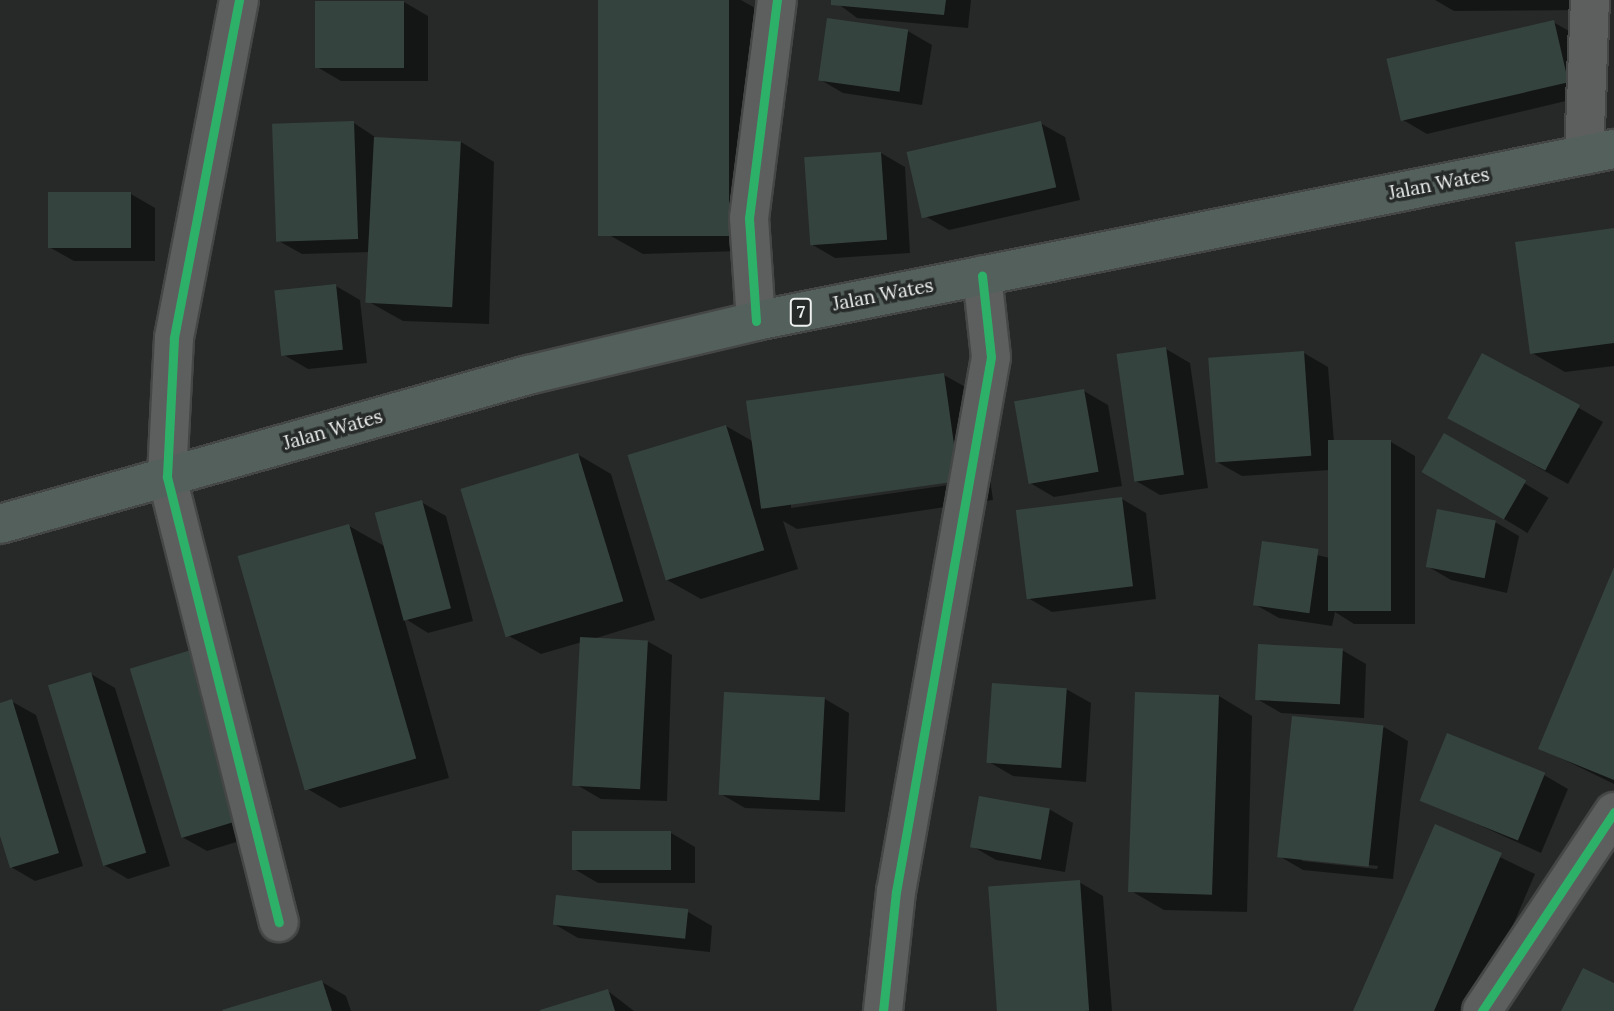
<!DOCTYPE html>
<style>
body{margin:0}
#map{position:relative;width:1614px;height:1011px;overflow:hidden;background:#272928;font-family:Lora,serif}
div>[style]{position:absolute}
.shadow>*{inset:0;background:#0007;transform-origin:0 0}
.building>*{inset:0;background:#35433e;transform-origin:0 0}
.roads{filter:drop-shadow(2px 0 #454746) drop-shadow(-2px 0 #454746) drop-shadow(0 2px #454746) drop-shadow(0 -2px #454746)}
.minor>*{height:38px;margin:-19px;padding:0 19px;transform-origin:19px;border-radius:19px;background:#5d5e5e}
.trunk>*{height:38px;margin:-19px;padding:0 19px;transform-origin:19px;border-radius:19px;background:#54605c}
.cycleway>*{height:9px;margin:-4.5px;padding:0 4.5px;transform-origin:4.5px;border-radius:4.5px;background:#2db169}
span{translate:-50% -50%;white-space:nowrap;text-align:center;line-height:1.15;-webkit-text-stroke:7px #262a28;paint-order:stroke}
.shield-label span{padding:2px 5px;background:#262a28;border:2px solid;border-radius:5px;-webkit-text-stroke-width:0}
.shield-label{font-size:18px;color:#eff2f1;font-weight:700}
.street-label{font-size:19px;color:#eff2f1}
</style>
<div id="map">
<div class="shadow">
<i style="clip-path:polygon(600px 0,741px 0,762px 12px,771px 250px,643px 254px,609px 235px)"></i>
<i style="clip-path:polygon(833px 0,971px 0,968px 28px,857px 18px)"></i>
<i style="clip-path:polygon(1435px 0,1590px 0,1590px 10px,1454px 11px)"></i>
<i style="clip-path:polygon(317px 2px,404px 2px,428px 16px,428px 81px,341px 81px,317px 67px)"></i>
<i style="clip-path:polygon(1553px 22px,1578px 36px,1591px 95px,1427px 134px,1403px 120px)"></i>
<i style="clip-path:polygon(908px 31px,932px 45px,922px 105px,843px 93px,819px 79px)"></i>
<i style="clip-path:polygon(354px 123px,378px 139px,461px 142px,494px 162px,489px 324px,403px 321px,369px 302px,371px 252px,302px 254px,277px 240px)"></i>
<i style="clip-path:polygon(1040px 123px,1065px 137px,1080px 200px,949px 230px,925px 216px)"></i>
<i style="clip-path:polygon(881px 153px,905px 167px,910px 253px,835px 258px,811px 244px)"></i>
<i style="clip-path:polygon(131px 194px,155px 208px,155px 261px,74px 261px,49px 247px)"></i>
<i style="clip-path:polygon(1614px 230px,1614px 366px,1565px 372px,1532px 353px)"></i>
<i style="clip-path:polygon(336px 286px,360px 300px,367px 363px,308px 369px,284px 355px)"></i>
<i style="clip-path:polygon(1166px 349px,1190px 363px,1208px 488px,1160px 495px,1136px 481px)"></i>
<i style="clip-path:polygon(1304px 353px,1328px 367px,1334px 442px,1391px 442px,1415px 456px,1415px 624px,1354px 624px,1335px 612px,1332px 626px,1279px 618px,1254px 604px,1264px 543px,1330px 558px,1330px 470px,1242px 476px,1217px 462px)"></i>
<i style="clip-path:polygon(evenodd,944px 375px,978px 394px,993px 500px,797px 529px,783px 521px,798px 569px,701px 599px,667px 580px,726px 426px,754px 442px,944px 375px,968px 478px,969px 482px,791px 508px,791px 504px,968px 478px)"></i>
<i style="clip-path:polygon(1084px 391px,1108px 405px,1122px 486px,1054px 497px,1030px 483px)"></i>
<i style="clip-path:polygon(1579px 408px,1603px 422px,1568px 484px,1473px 431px)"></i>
<i style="left:1444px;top:435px;width:122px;height:41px;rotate:31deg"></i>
<i style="clip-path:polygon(577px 454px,611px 474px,655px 620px,593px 639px,647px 641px,672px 655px,667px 801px,601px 799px,577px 785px,582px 642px,541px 654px,507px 635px)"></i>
<i style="clip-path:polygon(1122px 499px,1146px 513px,1156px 599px,1052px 612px,1028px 598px)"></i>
<i style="clip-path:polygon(421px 502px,446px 516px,473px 621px,428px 633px,404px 618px,449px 778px,340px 808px,306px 788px,349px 526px,386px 547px)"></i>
<i style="clip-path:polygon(1495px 522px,1519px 536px,1507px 593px,1451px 580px,1427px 566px)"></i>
<i style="clip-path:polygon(1614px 571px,1614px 784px,1540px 748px)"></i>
<i style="clip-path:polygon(1342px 650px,1366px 664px,1364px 718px,1281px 713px,1257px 699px)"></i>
<i style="clip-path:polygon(132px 670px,266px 833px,207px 851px,182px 837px)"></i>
<i style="clip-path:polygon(91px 674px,115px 688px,170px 866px,128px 879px,104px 865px)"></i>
<i style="clip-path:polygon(1066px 689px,1091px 703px,1086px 782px,1013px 776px,989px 762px)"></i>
<i style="clip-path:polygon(1219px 696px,1252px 716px,1247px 912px,1164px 910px,1131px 891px)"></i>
<i style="clip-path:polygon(825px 699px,849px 713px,845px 812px,745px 808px,721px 794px)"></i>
<i style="clip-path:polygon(11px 701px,36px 715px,83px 866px,35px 881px,11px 867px,0 830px,0 705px)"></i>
<i style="clip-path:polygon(evenodd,1384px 727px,1408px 741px,1393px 879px,1303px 870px,1279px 856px,1384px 727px,1302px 857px,1378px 866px,1377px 869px,1302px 861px,1302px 857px)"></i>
<i style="clip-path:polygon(1544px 775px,1568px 789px,1541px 853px,1422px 799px)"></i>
<i style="clip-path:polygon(1049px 809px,1073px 823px,1065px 872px,996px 860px,972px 846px)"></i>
<i style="clip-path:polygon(1436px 826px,1535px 874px,1476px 1011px,1355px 1011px)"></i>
<i style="clip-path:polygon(671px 833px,695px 847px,695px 883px,598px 883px,574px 869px)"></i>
<i style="clip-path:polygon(1079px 882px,1103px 896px,1112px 1011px,999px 1011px)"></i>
<i style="clip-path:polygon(688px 912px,712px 926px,710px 952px,578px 938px,554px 924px)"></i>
<i style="clip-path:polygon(322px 982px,346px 996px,351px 1011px,226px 1011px)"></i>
<i style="clip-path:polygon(608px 991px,634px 1011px,544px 1011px)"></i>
</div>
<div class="building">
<i style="left:598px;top:0;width:131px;height:236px"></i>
<i style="clip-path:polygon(831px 0,946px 0,944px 15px,831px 5px)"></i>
<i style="left:315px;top:1px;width:89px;height:67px"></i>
<i style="left:827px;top:18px;width:82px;height:63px;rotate:8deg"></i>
<i style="left:1554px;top:20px;width:64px;height:172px;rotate:77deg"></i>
<i style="left:354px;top:121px;width:118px;height:82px;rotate:88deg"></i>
<i style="left:1041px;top:121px;width:68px;height:138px;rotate:77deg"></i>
<i style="left:374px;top:137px;width:87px;height:166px;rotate:3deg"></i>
<i style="left:881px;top:152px;width:88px;height:77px;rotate:86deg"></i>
<i style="left:48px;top:192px;width:83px;height:56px"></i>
<i style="clip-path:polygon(1614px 228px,1614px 343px,1530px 354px,1515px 242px)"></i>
<i style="left:336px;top:284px;width:66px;height:62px;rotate:84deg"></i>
<i style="left:1166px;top:347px;width:129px;height:50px;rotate:82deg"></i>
<i style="left:1304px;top:351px;width:105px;height:96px;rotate:86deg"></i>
<i style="left:1482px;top:353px;width:111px;height:74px;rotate:28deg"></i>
<i style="left:944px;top:373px;width:109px;height:200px;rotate:82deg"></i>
<i style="left:1084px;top:389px;width:84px;height:71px;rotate:80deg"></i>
<i style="left:726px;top:425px;width:131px;height:103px;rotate:73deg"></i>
<i style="left:1444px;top:433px;width:95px;height:45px;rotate:30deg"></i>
<i style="left:1328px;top:440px;width:63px;height:171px"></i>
<i style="left:578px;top:453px;width:155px;height:123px;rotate:73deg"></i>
<i style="left:1122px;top:497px;width:90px;height:107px;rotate:83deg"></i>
<i style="left:422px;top:500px;width:112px;height:49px;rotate:75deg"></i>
<i style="left:1437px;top:509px;width:60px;height:59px;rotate:11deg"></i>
<i style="left:349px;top:524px;width:244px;height:116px;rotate:74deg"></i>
<i style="left:1262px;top:541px;width:57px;height:65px;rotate:8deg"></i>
<i style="clip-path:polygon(1614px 567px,1614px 780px,1538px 749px)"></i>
<i style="left:580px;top:637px;width:68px;height:149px;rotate:3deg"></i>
<i style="left:1258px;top:644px;width:85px;height:56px;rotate:3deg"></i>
<i style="left:191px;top:650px;width:177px;height:64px;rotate:73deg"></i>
<i style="left:91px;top:672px;width:189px;height:45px;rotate:73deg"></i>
<i style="left:992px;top:683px;width:75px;height:80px;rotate:4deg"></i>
<i style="left:724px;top:692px;width:101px;height:103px;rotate:3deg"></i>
<i style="left:1135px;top:692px;width:84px;height:200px;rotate:2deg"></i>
<i style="clip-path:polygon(12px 699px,59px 853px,10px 868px,0 836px,0 703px)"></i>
<i style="left:1292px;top:716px;width:92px;height:142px;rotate:6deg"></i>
<i style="left:1447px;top:733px;width:106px;height:73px;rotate:22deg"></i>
<i style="left:979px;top:796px;width:72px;height:52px;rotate:10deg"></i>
<i style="clip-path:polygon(1435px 824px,1502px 853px,1434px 1011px,1353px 1011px)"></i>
<i style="left:572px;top:831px;width:99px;height:39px"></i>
<i style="left:1080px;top:880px;width:131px;height:92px;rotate:86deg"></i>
<i style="left:556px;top:895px;width:133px;height:30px;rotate:6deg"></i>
<i style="clip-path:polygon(1583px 968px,1614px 983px,1614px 1011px,1561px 1011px)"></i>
<i style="clip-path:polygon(322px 980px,332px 1011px,223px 1011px,222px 1010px)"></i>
<i style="clip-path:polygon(608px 989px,615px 1011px,540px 1011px,540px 1010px)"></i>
</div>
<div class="roads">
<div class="minor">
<i style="left:239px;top:0;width:344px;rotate:100.9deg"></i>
<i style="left:174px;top:338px;width:139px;rotate:92.9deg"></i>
<i style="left:167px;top:477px;width:459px;rotate:75.9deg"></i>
<i style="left:1584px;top:155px;width:155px;rotate:-87.8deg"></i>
<i style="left:756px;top:321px;width:103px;rotate:-93.9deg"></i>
<i style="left:749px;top:218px;width:220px;rotate:-82.7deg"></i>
<i style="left:883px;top:1011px;width:120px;rotate:-83.8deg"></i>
<i style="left:896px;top:892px;width:543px;rotate:-79.93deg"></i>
<i style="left:991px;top:357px;width:82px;rotate:-96.3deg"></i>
<i style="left:1482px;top:1011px;width:239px;rotate:-56.4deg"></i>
</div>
<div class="trunk">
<i style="left:0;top:524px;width:549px;rotate:-15.76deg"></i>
<i style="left:528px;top:375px;width:234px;rotate:-13.3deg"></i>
<i style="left:756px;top:321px;width:875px;rotate:-11.34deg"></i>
</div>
</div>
<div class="cycleway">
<i style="left:239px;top:0;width:344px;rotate:100.9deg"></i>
<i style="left:174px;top:338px;width:139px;rotate:92.9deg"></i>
<i style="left:167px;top:477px;width:459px;rotate:75.9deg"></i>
<i style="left:756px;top:321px;width:103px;rotate:-93.9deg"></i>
<i style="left:749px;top:218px;width:220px;rotate:-82.7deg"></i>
<i style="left:883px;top:1011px;width:120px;rotate:-83.8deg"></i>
<i style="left:896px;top:892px;width:543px;rotate:-79.93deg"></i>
<i style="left:991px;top:357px;width:82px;rotate:-96.3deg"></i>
<i style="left:1482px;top:1011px;width:239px;rotate:-56.4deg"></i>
</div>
<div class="shield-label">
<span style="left:801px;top:312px">7</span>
</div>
<div class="street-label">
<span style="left:1439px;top:184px;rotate:-11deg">Jalan Wates</span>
<span style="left:883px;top:295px;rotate:-11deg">Jalan Wates</span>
<span style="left:333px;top:430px;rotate:-16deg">Jalan Wates</span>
</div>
</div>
